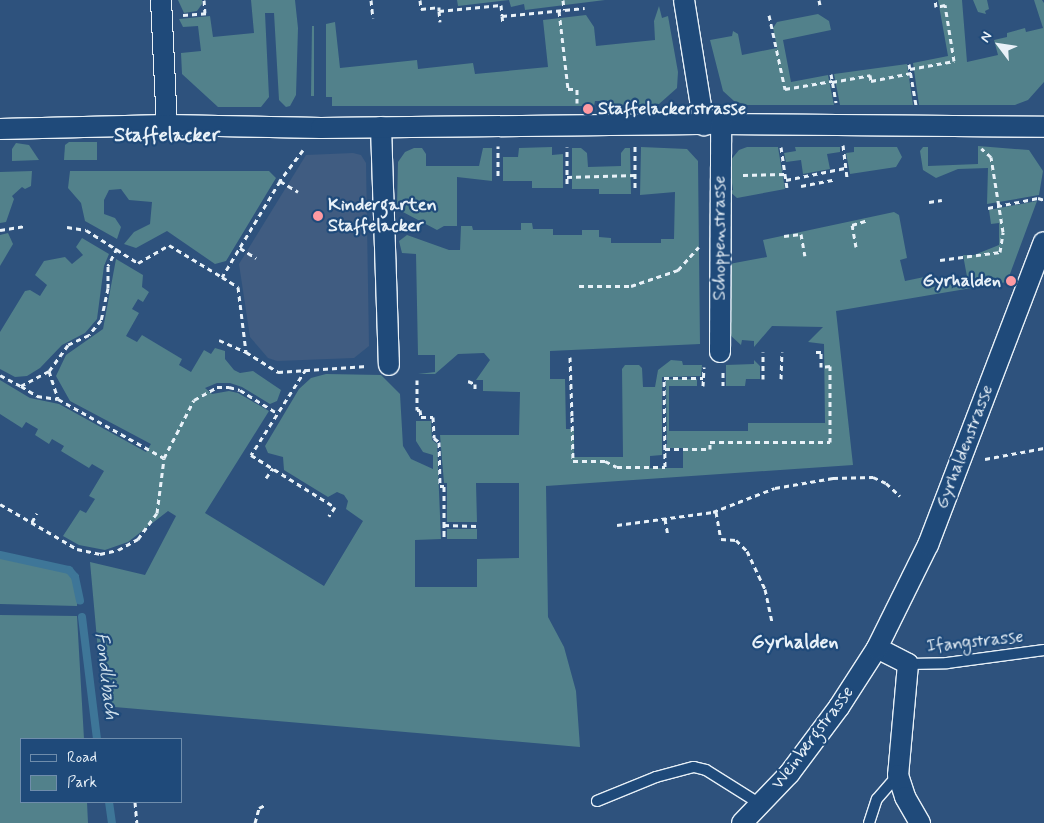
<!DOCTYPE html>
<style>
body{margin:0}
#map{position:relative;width:1044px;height:823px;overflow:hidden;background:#2e527d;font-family:Mynerve,sans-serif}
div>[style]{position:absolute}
.built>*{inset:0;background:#405c81}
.green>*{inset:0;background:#52818b;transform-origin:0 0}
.stream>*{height:8px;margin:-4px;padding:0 4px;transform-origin:4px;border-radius:4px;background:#3e7698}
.path>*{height:3px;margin-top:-1.5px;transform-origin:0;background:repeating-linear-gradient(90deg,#e8f1f8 0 5px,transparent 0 9px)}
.roads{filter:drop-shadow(1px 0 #e8f1f8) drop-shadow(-1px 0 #e8f1f8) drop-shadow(0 1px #e8f1f8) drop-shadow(0 -1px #e8f1f8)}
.service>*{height:10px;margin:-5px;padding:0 5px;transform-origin:5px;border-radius:5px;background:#1f4a7a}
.minor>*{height:20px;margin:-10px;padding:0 10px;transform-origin:10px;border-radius:10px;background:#1f4a7a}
.dots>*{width:14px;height:14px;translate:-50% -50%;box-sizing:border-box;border:2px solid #1f4a7a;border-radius:50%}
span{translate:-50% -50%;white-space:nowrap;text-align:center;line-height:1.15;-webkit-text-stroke:4.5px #1f4a7a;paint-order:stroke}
.poi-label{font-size:18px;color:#e8f1f8;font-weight:700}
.left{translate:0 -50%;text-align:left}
.right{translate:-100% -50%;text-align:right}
.street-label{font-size:18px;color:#e8f1f8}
.water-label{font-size:19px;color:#cedfea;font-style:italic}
.quarter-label{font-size:20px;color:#e8f1f8;font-weight:700}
.legend{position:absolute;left:20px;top:738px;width:162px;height:65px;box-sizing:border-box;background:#1f4a7a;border:1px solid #6f8dac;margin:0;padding:6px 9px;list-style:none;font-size:15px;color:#e8f1f8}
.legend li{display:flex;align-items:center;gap:10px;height:25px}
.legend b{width:25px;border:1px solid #6f8dac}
.north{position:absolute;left:974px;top:20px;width:50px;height:50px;-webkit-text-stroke:4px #1f4a7a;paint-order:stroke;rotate:301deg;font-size:14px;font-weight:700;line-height:20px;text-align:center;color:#e8f1f8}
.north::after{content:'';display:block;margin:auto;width:18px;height:22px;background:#e8f1f8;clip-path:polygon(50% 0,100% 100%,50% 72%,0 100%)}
</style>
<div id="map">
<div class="built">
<i style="clip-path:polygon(353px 153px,361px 155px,366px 163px,369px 346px,354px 358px,277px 361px,268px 358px,250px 337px,239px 264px,306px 155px)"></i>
</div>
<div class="green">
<i style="clip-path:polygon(178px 0,202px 0,202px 4px,197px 11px,184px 13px)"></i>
<i style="clip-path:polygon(251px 0,295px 0,298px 28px,296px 95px,290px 106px,286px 107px,279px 100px,274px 13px,265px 13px,269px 97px,261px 107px,218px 107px,182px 74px,181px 53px,201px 51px,198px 26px,183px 27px,179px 19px,210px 16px,213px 37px,254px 33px)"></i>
<i style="clip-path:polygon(457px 0,605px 0,525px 10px,524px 4px,511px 7px,509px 0,458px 6px)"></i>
<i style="clip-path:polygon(938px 0,962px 0,967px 62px,998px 55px,994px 40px,1007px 37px,1007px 33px,1025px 28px,1026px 32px,1043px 28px,1034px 0,1042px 0,1044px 3px,1044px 82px,1028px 100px,1015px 105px,919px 105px,913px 63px,948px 56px)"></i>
<i style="clip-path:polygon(973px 0,987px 0,989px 9px,985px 11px,986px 14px,978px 12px)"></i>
<i style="clip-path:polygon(659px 6px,662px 18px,668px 16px,678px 72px,677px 88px,659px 104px,610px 105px,610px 101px,595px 101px,594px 106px,332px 106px,332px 97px,326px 97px,326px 24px,335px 22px,340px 68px,417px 60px,418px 69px,473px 63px,475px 74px,548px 67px,543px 20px,586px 15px,594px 27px,596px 46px,655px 40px,654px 21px)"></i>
<i style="clip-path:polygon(818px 14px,829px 21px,831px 30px,783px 40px,791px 82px,828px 75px,834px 105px,747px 105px,734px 101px,723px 91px,710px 40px,732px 36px,733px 31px,738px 34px,742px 55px,777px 48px,773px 28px,777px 22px)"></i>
<i style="clip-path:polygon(312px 26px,314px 26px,314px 96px,311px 96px)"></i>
<i style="clip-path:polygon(907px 64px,913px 105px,840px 105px,834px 74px)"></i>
<i style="clip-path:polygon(69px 142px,97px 142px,97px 160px,64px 160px,65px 145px)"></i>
<i style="clip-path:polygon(16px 143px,29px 145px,39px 160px,12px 161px,12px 149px)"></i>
<i style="clip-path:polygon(978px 146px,1029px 150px,1043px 171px,1039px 195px,987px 204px,988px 168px,958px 169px,936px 178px,923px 170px,920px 151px,923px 147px,928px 147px,928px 166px,978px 164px)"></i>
<i style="clip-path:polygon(552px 147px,552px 155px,563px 154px,563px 188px,532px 188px,532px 181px,503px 181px,503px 157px,518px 157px,519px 148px)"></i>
<i style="clip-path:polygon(641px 147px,687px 149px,698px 161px,700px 344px,550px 351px,550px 379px,565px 379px,566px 429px,574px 429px,574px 457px,623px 457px,622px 369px,625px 365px,639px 365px,642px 368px,643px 387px,655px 387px,658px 370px,671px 360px,682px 361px,683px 365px,702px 365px,701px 376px,662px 377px,662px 455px,650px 456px,650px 468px,683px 468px,683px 448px,667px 448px,666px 379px,697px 379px,697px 386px,669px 386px,669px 431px,748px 431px,748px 423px,825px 423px,824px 344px,808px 342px,823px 327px,772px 326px,754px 347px,754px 341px,742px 340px,741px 345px,730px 335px,729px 264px,767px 257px,763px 240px,894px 212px,899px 215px,907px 258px,900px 260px,905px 281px,929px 276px,932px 287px,968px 282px,963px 255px,974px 255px,999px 245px,999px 223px,991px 224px,989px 210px,1037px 201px,1007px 282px,836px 311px,853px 465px,546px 486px,548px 617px,564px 647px,576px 691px,580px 747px,103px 706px,90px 562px,145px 575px,176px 516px,168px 511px,128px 542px,105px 550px,79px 545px,63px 536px,80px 510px,86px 513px,95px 499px,89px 496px,104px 471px,92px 464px,89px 468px,61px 451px,64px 446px,52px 439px,49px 444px,35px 435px,38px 429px,26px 422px,22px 428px,0 414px,0 380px,30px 398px,59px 404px,146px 452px,151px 444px,70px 401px,56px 376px,66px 355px,103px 329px,116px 259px,143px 275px,142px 287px,149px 292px,143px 302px,138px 299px,132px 309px,139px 313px,126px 336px,137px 342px,142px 335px,182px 359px,179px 365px,191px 372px,204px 350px,211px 354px,215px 348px,225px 351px,225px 359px,234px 370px,240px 373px,253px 371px,281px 390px,277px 401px,270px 404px,242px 387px,230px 383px,217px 383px,205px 388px,212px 394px,229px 391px,238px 393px,269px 411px,205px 513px,324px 586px,363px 521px,346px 509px,348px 501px,344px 495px,337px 492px,328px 497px,284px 470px,283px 457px,268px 453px,265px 446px,299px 389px,311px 378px,326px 374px,381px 375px,400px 394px,403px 446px,411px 459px,433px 469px,433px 455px,423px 452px,416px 441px,416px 421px,431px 421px,432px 440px,437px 444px,441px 539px,415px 540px,415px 587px,477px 587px,477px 559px,519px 558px,519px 483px,476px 483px,477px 522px,447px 522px,447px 483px,444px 483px,440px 435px,519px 435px,520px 392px,483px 391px,483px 380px,476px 380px,490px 360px,484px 353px,458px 354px,435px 374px,418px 374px,435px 372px,435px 355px,418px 355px,416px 254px,402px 253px,399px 241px,407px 235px,449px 250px,460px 250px,461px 226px,472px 226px,473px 230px,521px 230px,521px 223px,532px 223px,533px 229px,553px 229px,553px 235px,582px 235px,582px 230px,599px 230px,599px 237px,611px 238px,611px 243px,661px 243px,661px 239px,674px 239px,675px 192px,640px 195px)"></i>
<i style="clip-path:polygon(747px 147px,778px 147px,785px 189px,737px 198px,729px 191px,733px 190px,729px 162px,739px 150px)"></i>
<i style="clip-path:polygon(795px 147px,840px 147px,840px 152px,827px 154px,830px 169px,803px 174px,801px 160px,786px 162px,784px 153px,796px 151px)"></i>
<i style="clip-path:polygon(854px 147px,897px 147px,902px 157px,896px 167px,850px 174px,846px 153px,854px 152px)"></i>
<i style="clip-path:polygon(414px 148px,422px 148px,426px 154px,426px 166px,479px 166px,483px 148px,492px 148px,492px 181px,457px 177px,457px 226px,444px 226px,437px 230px,401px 211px,397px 205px,398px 162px,405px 152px)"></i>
<i style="clip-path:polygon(572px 148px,581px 148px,587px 153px,588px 167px,621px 166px,621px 153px,625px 148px,630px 148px,631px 194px,599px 194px,599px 189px,572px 189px)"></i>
<i style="clip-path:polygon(32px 171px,31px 186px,25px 189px,22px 187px,12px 196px,14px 199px,6px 222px,0 223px,0 172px)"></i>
<i style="clip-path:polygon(70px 171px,269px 171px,276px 178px,226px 261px,215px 264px,167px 231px,136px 248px,124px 244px,134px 232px,150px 224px,152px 202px,129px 200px,121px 189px,109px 190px,104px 200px,104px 214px,115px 218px,121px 227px,117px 239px,85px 221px,81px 203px,68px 188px)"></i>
<i style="clip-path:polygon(8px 233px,13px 244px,0 266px,0 235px)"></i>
<i style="clip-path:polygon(82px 238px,109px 254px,104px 266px,97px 319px,85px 333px,62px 345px,40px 368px,27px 376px,15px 377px,0 369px,0 332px,25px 291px,30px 290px,40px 296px,47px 285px,35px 275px,44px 261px,65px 257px,72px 264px,83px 255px,76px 247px)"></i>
<i style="clip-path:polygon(754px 360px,760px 366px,760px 379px,746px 379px,745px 386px,726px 386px,726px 365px,754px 364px)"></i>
<i style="left:447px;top:529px;width:30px;height:10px"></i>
<i style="clip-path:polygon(0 558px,79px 575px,77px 606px,0 604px)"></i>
<i style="clip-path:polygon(0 615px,77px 616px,84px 739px,21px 739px,21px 802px,87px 802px,88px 823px,0 823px)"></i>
</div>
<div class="stream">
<i style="left:0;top:555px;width:71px;rotate:12.3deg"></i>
<i style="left:69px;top:570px;width:9px;rotate:49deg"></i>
<i style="left:75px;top:577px;width:24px;rotate:78deg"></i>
<i style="left:82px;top:617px;width:123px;rotate:83deg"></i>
<i style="left:109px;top:802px;width:21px;rotate:82deg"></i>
</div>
<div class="path">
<i style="left:204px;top:0;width:13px;rotate:86deg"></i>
<i style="left:371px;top:0;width:18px;rotate:84deg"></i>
<i style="left:420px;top:0;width:9px;rotate:84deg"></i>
<i style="left:421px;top:9px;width:18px;rotate:-6deg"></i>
<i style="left:439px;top:7px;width:4px;rotate:90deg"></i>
<i style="left:439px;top:11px;width:62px;rotate:-5.5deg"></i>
<i style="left:501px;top:5px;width:11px;rotate:85deg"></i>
<i style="left:502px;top:16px;width:83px;rotate:-5.5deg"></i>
<i style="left:563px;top:0;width:10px;rotate:84deg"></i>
<i style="left:819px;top:0;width:5px;rotate:79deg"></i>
<i style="left:439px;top:11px;width:11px;rotate:85deg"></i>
<i style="left:559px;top:11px;width:79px;rotate:83.4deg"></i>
<i style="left:568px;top:89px;width:9px"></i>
<i style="left:577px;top:89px;width:14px;rotate:90deg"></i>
<i style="left:183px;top:15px;width:27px;rotate:-4deg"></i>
<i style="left:769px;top:15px;width:76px;rotate:77.8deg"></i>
<i style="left:785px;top:89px;width:48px;rotate:-9.7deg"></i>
<i style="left:502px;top:16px;width:8px;rotate:83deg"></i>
<i style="left:909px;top:64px;width:42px;rotate:80.3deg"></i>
<i style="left:910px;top:69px;width:45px;rotate:-10.3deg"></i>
<i style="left:954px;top:61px;width:57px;rotate:-99.1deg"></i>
<i style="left:945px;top:5px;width:9px;rotate:167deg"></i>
<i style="left:936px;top:7px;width:7px;rotate:-98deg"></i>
<i style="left:831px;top:74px;width:29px;rotate:80deg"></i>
<i style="left:832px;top:82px;width:39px;rotate:-10deg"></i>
<i style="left:870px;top:75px;width:6px;rotate:81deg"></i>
<i style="left:871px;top:81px;width:41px;rotate:-11.3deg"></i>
<i style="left:843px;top:145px;width:32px;rotate:83deg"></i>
<i style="left:635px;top:146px;width:44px;rotate:90deg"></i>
<i style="left:781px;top:147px;width:41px;rotate:81.7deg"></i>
<i style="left:303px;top:150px;width:39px;rotate:127deg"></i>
<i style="left:280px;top:181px;width:112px;rotate:121.1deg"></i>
<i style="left:222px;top:277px;width:19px;rotate:32deg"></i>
<i style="left:238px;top:287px;width:65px;rotate:83deg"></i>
<i style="left:246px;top:352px;width:38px;rotate:32deg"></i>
<i style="left:278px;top:372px;width:89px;rotate:-3.9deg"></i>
<i style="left:743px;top:175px;width:42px;rotate:-1.4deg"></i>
<i style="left:498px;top:176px;width:30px;rotate:-90deg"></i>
<i style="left:567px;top:177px;width:69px;rotate:-1.7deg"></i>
<i style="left:786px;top:180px;width:60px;rotate:-11.5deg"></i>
<i style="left:280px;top:181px;width:21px;rotate:31deg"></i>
<i style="left:567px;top:184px;width:37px;rotate:-90deg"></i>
<i style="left:801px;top:186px;width:33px;rotate:-11deg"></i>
<i style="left:929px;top:202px;width:13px;rotate:-9deg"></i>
<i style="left:988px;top:208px;width:51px;rotate:-11.3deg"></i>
<i style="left:1038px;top:198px;width:6px;rotate:18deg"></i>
<i style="left:67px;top:227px;width:19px;rotate:9deg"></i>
<i style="left:86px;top:230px;width:62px;rotate:32.4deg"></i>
<i style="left:138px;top:263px;width:36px;rotate:-30deg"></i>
<i style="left:169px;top:245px;width:62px;rotate:31.1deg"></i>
<i style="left:0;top:230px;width:24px;rotate:-9deg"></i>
<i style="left:784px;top:236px;width:17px;rotate:-7deg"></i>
<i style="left:801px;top:234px;width:22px;rotate:80deg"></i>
<i style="left:856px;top:247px;width:22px;rotate:-100deg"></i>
<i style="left:852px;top:225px;width:17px;rotate:-17deg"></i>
<i style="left:117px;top:248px;width:20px;rotate:117deg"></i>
<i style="left:108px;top:266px;width:22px;rotate:90deg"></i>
<i style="left:108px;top:288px;width:33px;rotate:102deg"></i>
<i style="left:101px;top:320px;width:19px;rotate:129deg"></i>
<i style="left:89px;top:335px;width:23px;rotate:155deg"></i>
<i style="left:68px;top:345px;width:32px;rotate:126deg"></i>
<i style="left:49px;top:371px;width:29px;rotate:72deg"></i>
<i style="left:58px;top:399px;width:121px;rotate:29.1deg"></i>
<i style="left:240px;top:248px;width:19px;rotate:32deg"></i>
<i style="left:940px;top:260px;width:61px;rotate:-7.6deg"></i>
<i style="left:1000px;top:252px;width:20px;rotate:-81deg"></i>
<i style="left:1003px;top:232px;width:76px;rotate:-99.1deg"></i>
<i style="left:991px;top:157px;width:13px;rotate:-138deg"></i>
<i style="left:579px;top:286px;width:52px"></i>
<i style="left:631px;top:286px;width:50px;rotate:-18.8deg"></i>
<i style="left:678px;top:270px;width:31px;rotate:-48deg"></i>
<i style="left:219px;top:340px;width:30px;rotate:24deg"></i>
<i style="left:570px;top:357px;width:60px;rotate:88.1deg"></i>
<i style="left:306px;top:369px;width:102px;rotate:122.6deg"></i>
<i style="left:251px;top:455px;width:99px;rotate:31.8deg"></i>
<i style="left:335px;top:507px;width:11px;rotate:124deg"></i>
<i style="left:49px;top:371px;width:32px;rotate:152deg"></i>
<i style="left:21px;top:386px;width:19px;rotate:32deg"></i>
<i style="left:37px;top:396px;width:21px;rotate:8deg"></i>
<i style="left:0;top:375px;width:24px;rotate:28deg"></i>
<i style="left:763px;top:379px;width:27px;rotate:-90deg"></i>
<i style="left:781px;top:379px;width:27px;rotate:-88deg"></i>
<i style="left:417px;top:380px;width:30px;rotate:90deg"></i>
<i style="left:417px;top:410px;width:3px"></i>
<i style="left:420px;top:410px;width:7px;rotate:82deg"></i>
<i style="left:421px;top:417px;width:12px"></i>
<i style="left:433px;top:417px;width:21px;rotate:87deg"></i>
<i style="left:434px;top:438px;width:6px;rotate:39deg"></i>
<i style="left:439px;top:442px;width:44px;rotate:88.7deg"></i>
<i style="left:440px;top:486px;width:4px"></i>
<i style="left:444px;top:486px;width:53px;rotate:90deg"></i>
<i style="left:468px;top:381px;width:8px;rotate:23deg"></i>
<i style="left:475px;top:384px;width:7px;rotate:90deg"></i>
<i style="left:703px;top:386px;width:19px;rotate:-87deg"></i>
<i style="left:723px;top:386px;width:14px;rotate:-90deg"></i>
<i style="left:572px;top:417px;width:44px;rotate:88.7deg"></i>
<i style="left:573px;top:461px;width:32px"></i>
<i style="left:605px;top:461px;width:13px;rotate:27deg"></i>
<i style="left:617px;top:467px;width:48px"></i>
<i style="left:665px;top:467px;width:89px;rotate:-90.6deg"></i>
<i style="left:664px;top:378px;width:39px"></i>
<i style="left:665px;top:449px;width:45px"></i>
<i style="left:710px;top:449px;width:7px;rotate:-90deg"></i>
<i style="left:710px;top:442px;width:120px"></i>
<i style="left:830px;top:442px;width:76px;rotate:-90deg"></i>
<i style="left:830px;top:366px;width:9px;rotate:174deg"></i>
<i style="left:821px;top:367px;width:15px;rotate:-90deg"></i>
<i style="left:821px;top:352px;width:8px;rotate:180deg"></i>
<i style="left:985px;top:459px;width:60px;rotate:-10.6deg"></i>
<i style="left:266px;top:478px;width:12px;rotate:-55deg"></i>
<i style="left:0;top:504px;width:89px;rotate:30.3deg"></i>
<i style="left:77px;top:549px;width:24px;rotate:12deg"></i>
<i style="left:100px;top:554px;width:18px;rotate:-13deg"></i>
<i style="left:118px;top:550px;width:23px;rotate:-29deg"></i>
<i style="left:138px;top:539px;width:32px;rotate:-54deg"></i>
<i style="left:157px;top:513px;width:55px;rotate:-82.7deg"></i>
<i style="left:164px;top:458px;width:65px;rotate:-62.7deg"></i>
<i style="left:194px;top:400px;width:26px;rotate:-29deg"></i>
<i style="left:217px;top:387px;width:12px"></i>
<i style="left:229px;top:387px;width:11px;rotate:15deg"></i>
<i style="left:240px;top:390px;width:44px;rotate:31.9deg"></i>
<i style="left:716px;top:512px;width:27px;rotate:80deg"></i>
<i style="left:721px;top:539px;width:15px;rotate:4deg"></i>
<i style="left:736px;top:540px;width:16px;rotate:45deg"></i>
<i style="left:747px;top:551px;width:42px;rotate:64.7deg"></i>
<i style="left:765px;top:589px;width:34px;rotate:78deg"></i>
<i style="left:665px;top:519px;width:17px;rotate:80deg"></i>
<i style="left:32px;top:522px;width:10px;rotate:-61deg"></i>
<i style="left:444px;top:525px;width:32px;rotate:2deg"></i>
<i style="left:617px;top:525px;width:97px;rotate:-7.7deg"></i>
<i style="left:713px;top:512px;width:66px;rotate:-21.2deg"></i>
<i style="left:775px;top:488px;width:59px;rotate:-9.8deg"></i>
<i style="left:833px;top:478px;width:40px;rotate:-1.4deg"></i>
<i style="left:873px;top:477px;width:14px;rotate:25deg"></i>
<i style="left:886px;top:483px;width:19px;rotate:43deg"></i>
<i style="left:135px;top:802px;width:21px;rotate:85deg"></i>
<i style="left:255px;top:823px;width:16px;rotate:-75deg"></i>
<i style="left:259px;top:808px;width:7px;rotate:-27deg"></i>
</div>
<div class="roads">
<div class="service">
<i style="left:908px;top:664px;width:39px;rotate:-1deg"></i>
<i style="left:947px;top:663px;width:98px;rotate:-7.6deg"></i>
<i style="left:597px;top:801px;width:64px;rotate:-22.1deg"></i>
<i style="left:656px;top:777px;width:39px;rotate:-15deg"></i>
<i style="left:694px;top:767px;width:12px;rotate:14deg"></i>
<i style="left:706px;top:770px;width:64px;rotate:32.2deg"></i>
<i style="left:869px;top:823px;width:25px;rotate:-72deg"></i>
<i style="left:877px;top:799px;width:32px;rotate:-49deg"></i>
</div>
<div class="minor">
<i style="left:161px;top:0;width:125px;rotate:87.3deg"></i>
<i style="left:684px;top:0;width:127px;rotate:80.9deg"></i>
<i style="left:381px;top:127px;width:238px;rotate:88.1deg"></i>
<i style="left:0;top:129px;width:167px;rotate:-1.4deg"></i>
<i style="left:167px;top:125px;width:154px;rotate:1.1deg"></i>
<i style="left:321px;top:128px;width:400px;rotate:-0.6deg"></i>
<i style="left:721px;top:124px;width:323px;rotate:0.5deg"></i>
<i style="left:720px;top:352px;width:228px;rotate:-89.7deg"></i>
<i style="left:877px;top:648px;width:35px;rotate:27deg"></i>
<i style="left:908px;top:664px;width:111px;rotate:95.1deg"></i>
<i style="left:898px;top:775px;width:23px;rotate:72deg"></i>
<i style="left:905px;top:797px;width:30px;rotate:60deg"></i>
<i style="left:742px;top:823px;width:68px;rotate:-46.2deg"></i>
<i style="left:789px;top:774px;width:84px;rotate:-53.3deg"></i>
<i style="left:839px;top:707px;width:70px;rotate:-57.2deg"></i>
<i style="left:877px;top:648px;width:115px;rotate:-63.7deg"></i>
<i style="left:928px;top:545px;width:324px;rotate:-69.1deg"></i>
</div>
</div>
<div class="dots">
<i style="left:588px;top:109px;background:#ff9aa2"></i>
<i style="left:318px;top:216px;background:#ff9aa2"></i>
<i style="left:1011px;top:281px;background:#ff9aa2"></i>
</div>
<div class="poi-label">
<span class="left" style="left:598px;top:109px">Staffelackerstrasse</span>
<span class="left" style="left:328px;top:216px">Kindergarten<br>Staffelacker</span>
<span class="right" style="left:1001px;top:281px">Gyrhalden</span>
</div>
<div class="street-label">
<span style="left:720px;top:238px;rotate:-90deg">Schoppenstrasse</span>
<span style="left:965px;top:447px;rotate:-69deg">Gyrhaldenstrasse</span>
<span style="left:975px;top:642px;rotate:-6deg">Ifangstrasse</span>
<span style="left:813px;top:738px;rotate:-53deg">Weinbergstrasse</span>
</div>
<div class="water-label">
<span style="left:106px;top:676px;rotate:83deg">Fondlibach</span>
</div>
<div class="quarter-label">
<span style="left:167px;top:135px">Staffelacker</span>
<span style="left:795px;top:642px">Gyrhalden</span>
</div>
<ul class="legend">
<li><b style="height:6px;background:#1f4a7a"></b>Road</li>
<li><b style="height:14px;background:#52818b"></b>Park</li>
</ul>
<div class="north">N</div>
</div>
